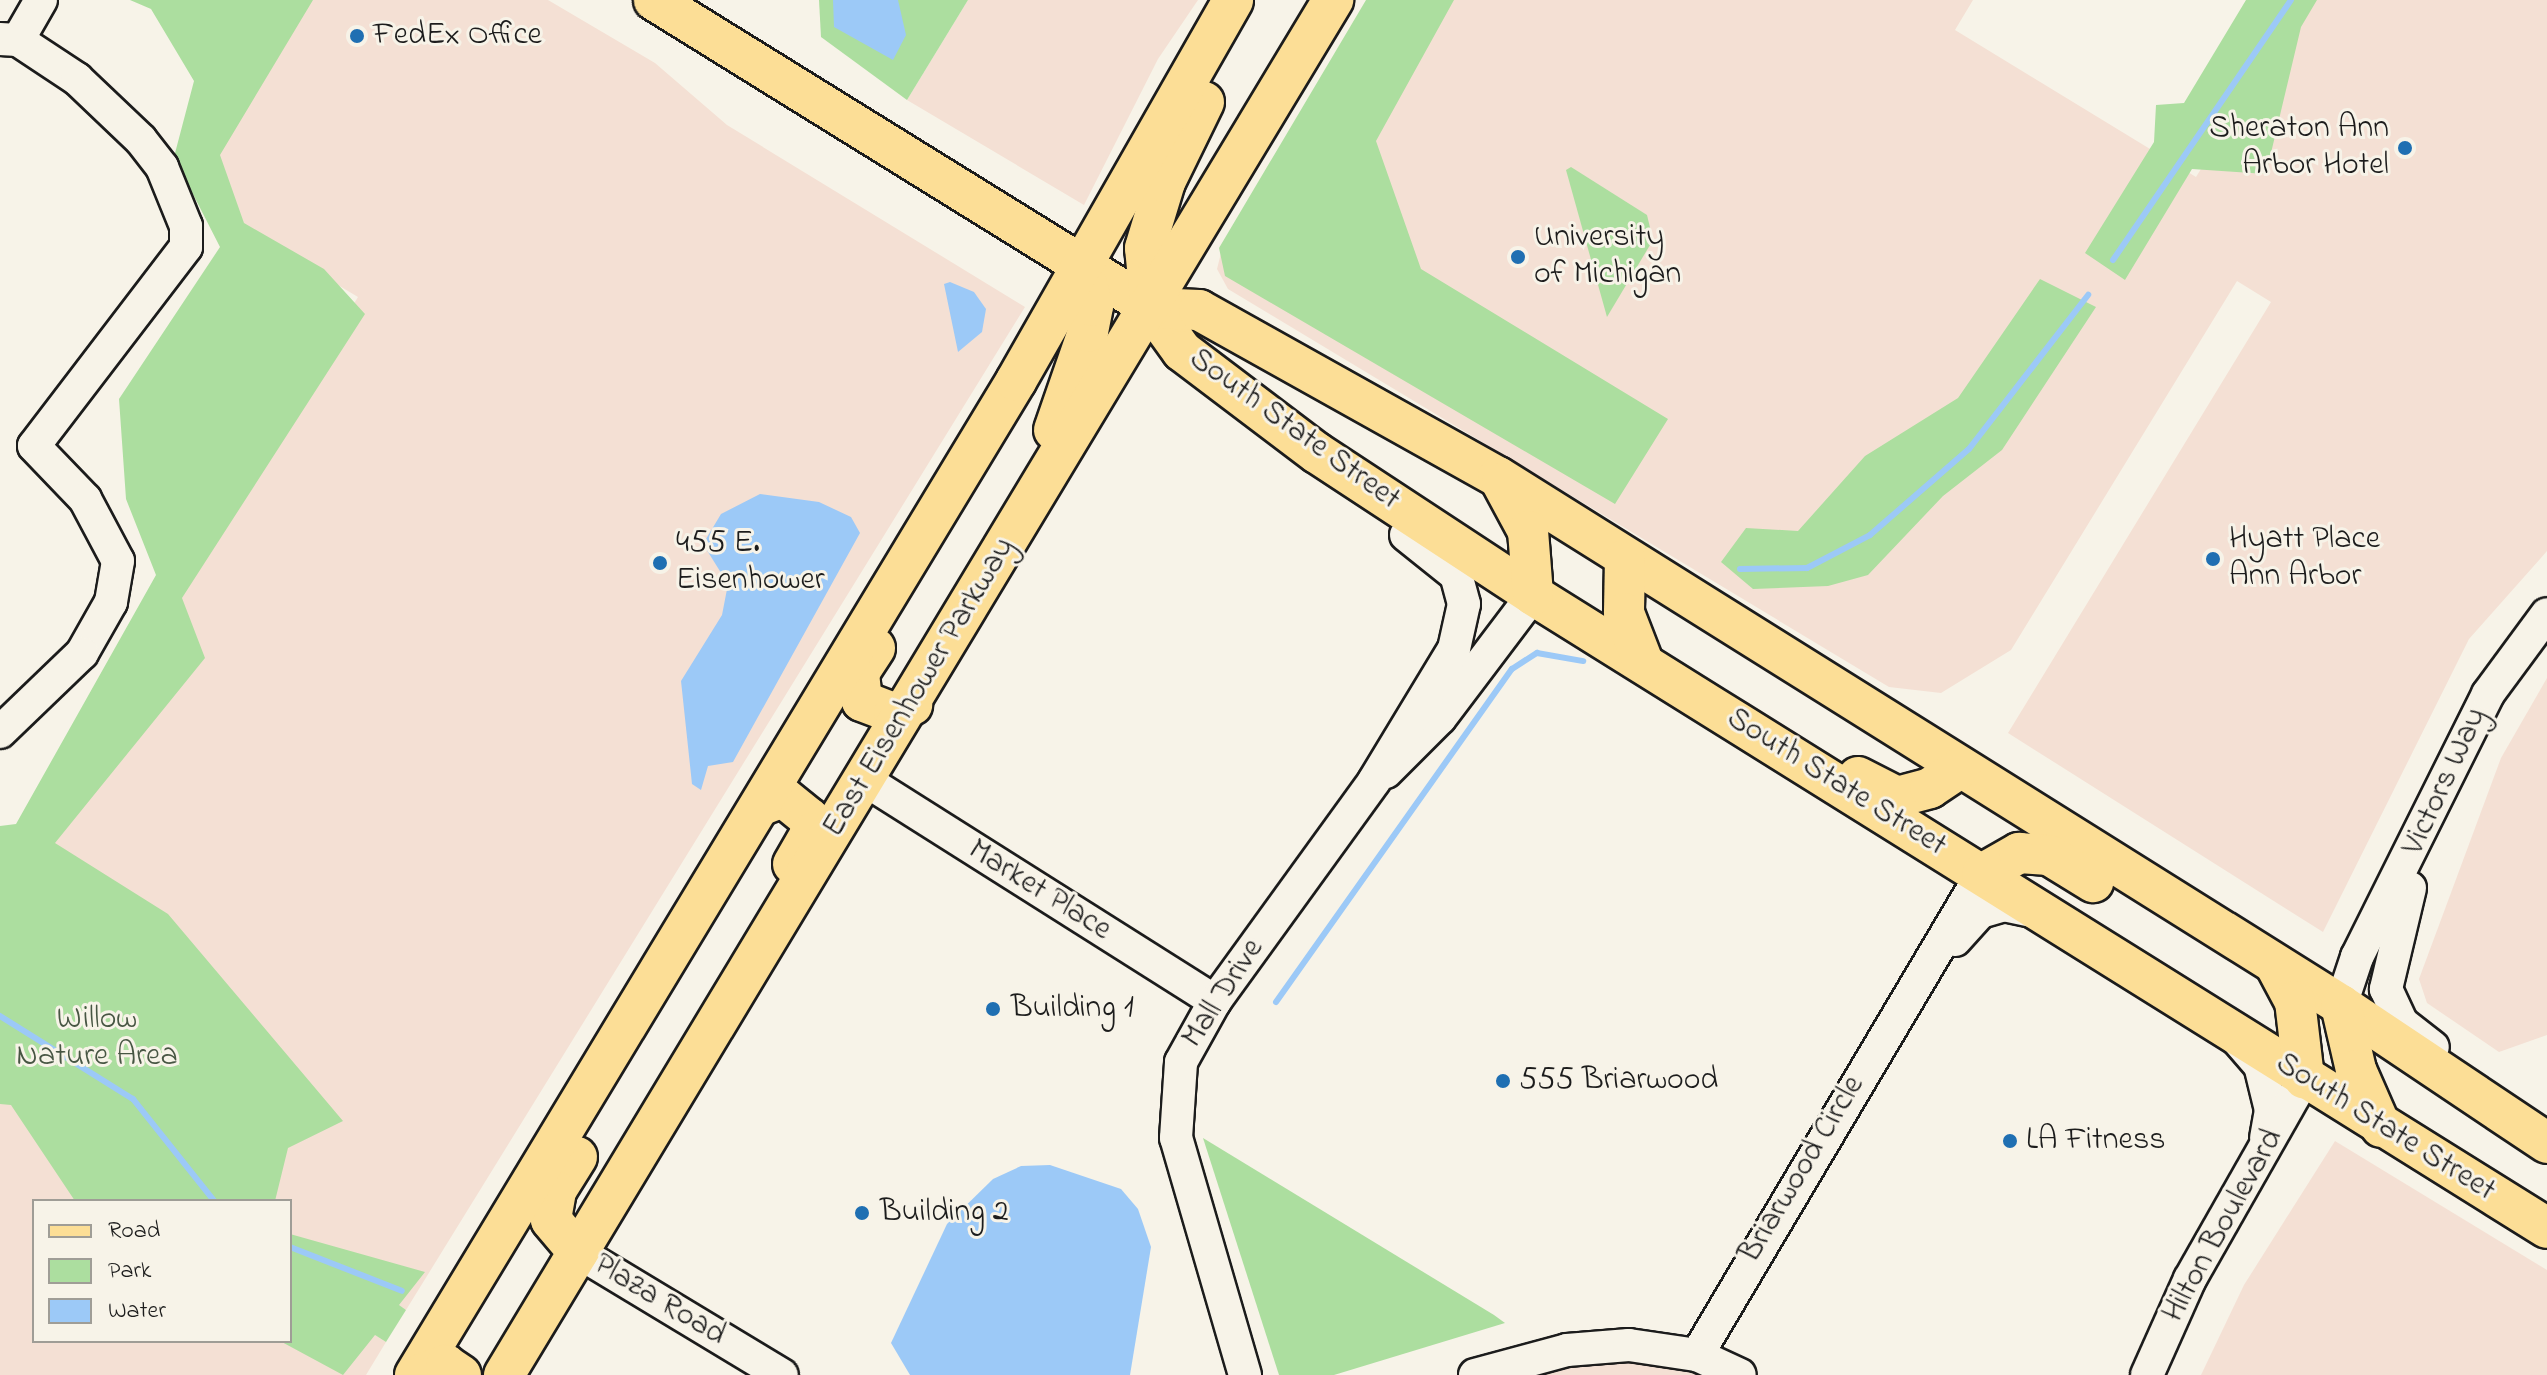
<!DOCTYPE html>
<style>
body{margin:0}
#map{position:relative;width:2547px;height:1375px;overflow:hidden;background:#f7f3e8;font-family:"Indie Flower",sans-serif}
div>[style]{position:absolute}
.built>*{inset:0;background:#f4e0d4}
.green>*{inset:0;background:#acde9f}
.water>*{inset:0;background:#9cc9f7}
.stream>*{height:6px;margin:-3px;padding:0 3px;transform-origin:3px;border-radius:3px;background:#9cc9f7}
.roads{filter:drop-shadow(2px 0 #1c1c1c) drop-shadow(-2px 0 #1c1c1c) drop-shadow(0 2px #1c1c1c) drop-shadow(0 -2px #1c1c1c)}
.minor>*{height:32px;margin:-16px;padding:0 16px;transform-origin:16px;border-radius:16px;background:#f7f3e8}
.major>*{height:40px;margin:-20px;padding:0 20px;transform-origin:20px;border-radius:20px;background:#fcde96}
.dots>*{width:22px;height:22px;translate:-50% -50%;box-sizing:border-box;border:4px solid #f7f3e8;border-radius:50%}
span{translate:-50% -50%;white-space:nowrap;text-align:center;line-height:1.15;-webkit-text-stroke:6px #f7f3e8;paint-order:stroke}
.poi-label{font-size:32px;color:#1c1c1c}
.left{translate:0 -50%;text-align:left}
.right{translate:-100% -50%;text-align:right}
.street-label{font-size:32px;color:#1c1c1c}
.park-label{font-size:32px;color:#475643}
.legend{position:absolute;left:32px;top:1199px;width:260px;height:144px;box-sizing:border-box;background:#f7f3e8;border:2px solid #9f9d96;margin:0;padding:10px 14px;list-style:none;font-size:24px;color:#1c1c1c}
.legend li{display:flex;align-items:center;gap:16px;height:40px}
.legend b{width:40px;border:2px solid #9f9d96}
</style>
<div id="map">
<div class="built">
<i style="clip-path:polygon(302px 0,548px 0,655px 63px,727px 125px,1025px 307px,406px 1310px,290px 1238px,290px 1201px,232px 1201px,4px 864px,358px 297px,241px 227px,210px 165px)"></i>
<i style="clip-path:polygon(968px 0,1198px 0,1158px 59px,1084px 205px,907px 100px)"></i>
<i style="clip-path:polygon(1370px 0,1973px 0,1955px 30px,2196px 177px,2306px 0,2547px 0,2547px 551px,2469px 639px,2323px 932px,2008px 733px,2271px 302px,2237px 281px,2011px 650px,1941px 693px,1889px 687px,1228px 289px,1217px 269px,1223px 245px)"></i>
<i style="clip-path:polygon(2547px 678px,2547px 1035px,2499px 1052px,2427px 1003px,2419px 979px,2501px 758px)"></i>
<i style="clip-path:polygon(0 1089px,171px 1201px,34px 1201px,34px 1341px,290px 1341px,290px 1279px,386px 1342px,366px 1375px,0 1375px)"></i>
<i style="clip-path:polygon(2335px 1141px,2547px 1270px,2547px 1375px,2201px 1375px,2244px 1285px)"></i>
<i style="clip-path:polygon(1567px 1350px,1740px 1375px,1475px 1375px)"></i>
</div>
<div class="green">
<i style="clip-path:polygon(130px 0,313px 0,220px 155px,244px 223px,324px 269px,365px 314px,182px 598px,205px 658px,55px 843px,168px 914px,343px 1121px,288px 1148px,275px 1201px,75px 1201px,11px 1105px,0 1104px,0 826px,16px 824px,156px 575px,126px 499px,119px 399px,220px 247px,174px 157px,194px 81px,151px 9px)"></i>
<i style="clip-path:polygon(819px 0,968px 0,907px 100px,821px 37px)"></i>
<i style="clip-path:polygon(1366px 0,1454px 0,1376px 141px,1421px 269px,1668px 419px,1615px 504px,1225px 276px,1219px 248px)"></i>
<i style="clip-path:polygon(2246px 0,2317px 0,2301px 27px,2266px 174px,2192px 169px,2125px 280px,2085px 253px,2154px 142px,2156px 105px,2184px 103px)"></i>
<i style="clip-path:polygon(1571px 167px,1647px 215px,1653px 240px,1607px 317px,1566px 170px)"></i>
<i style="clip-path:polygon(2040px 279px,2096px 307px,2002px 450px,1943px 496px,1868px 575px,1828px 586px,1753px 589px,1721px 562px,1746px 528px,1798px 531px,1865px 456px,1958px 398px)"></i>
<i style="clip-path:polygon(1203px 1138px,1494px 1315px,1505px 1323px,1334px 1375px,1279px 1375px)"></i>
<i style="clip-path:polygon(290px 1234px,425px 1272px,399px 1305px,406px 1310px,386px 1342px,375px 1335px,343px 1375px,280px 1341px,290px 1341px)"></i>
</div>
<div class="water">
<i style="clip-path:polygon(833px 0,898px 0,906px 35px,893px 60px,834px 27px)"></i>
<i style="clip-path:polygon(950px 282px,974px 292px,986px 309px,982px 332px,958px 352px,944px 284px)"></i>
<i style="clip-path:polygon(760px 494px,819px 502px,851px 517px,860px 533px,733px 762px,708px 766px,701px 790px,692px 784px,681px 681px,722px 615px,728px 584px,703px 544px,721px 514px)"></i>
<i style="clip-path:polygon(1050px 1165px,1121px 1189px,1138px 1209px,1151px 1247px,1130px 1375px,910px 1375px,891px 1343px,947px 1224px,993px 1179px,1021px 1166px)"></i>
</div>
<div class="stream">
<i style="left:2113px;top:260px;width:315px;rotate:-55.6deg"></i>
<i style="left:1740px;top:569px;width:67px;rotate:-0.9deg"></i>
<i style="left:1807px;top:568px;width:71px;rotate:-27.6deg"></i>
<i style="left:1870px;top:535px;width:131px;rotate:-41deg"></i>
<i style="left:1969px;top:449px;width:195px;rotate:-52.3deg"></i>
<i style="left:1276px;top:1002px;width:408px;rotate:-54.7deg"></i>
<i style="left:1512px;top:669px;width:30px;rotate:-33deg"></i>
<i style="left:1537px;top:653px;width:47px;rotate:9.9deg"></i>
<i style="left:0;top:1016px;width:157px;rotate:32deg"></i>
<i style="left:133px;top:1099px;width:130px;rotate:51.5deg"></i>
<i style="left:290px;top:1247px;width:120px;rotate:21.4deg"></i>
</div>
<div class="roads">
<div class="minor">
<i style="left:0;top:39px;width:18px;rotate:3deg"></i>
<i style="left:18px;top:40px;width:71px;rotate:33.5deg"></i>
<i style="left:77px;top:79px;width:88px;rotate:43.6deg"></i>
<i style="left:141px;top:140px;width:34px;rotate:52deg"></i>
<i style="left:162px;top:167px;width:64px;rotate:67.9deg"></i>
<i style="left:186px;top:226px;width:21px;rotate:90deg"></i>
<i style="left:186px;top:247px;width:250px;rotate:127.4deg"></i>
<i style="left:34px;top:446px;width:74px;rotate:46.1deg"></i>
<i style="left:85px;top:499px;width:70px;rotate:62deg"></i>
<i style="left:118px;top:561px;width:42px;rotate:99.7deg"></i>
<i style="left:111px;top:602px;width:59px;rotate:119.6deg"></i>
<i style="left:82px;top:653px;width:114px;rotate:136.1deg"></i>
<i style="left:18px;top:40px;width:46px;rotate:-60.1deg"></i>
<i style="left:1386px;top:772px;width:76px;rotate:-45deg"></i>
<i style="left:1440px;top:718px;width:154px;rotate:-52.9deg"></i>
<i style="left:865px;top:780px;width:414px;rotate:32.3deg"></i>
<i style="left:2410px;top:888px;width:104px;rotate:103.4deg"></i>
<i style="left:2386px;top:989px;width:38px;rotate:65deg"></i>
<i style="left:2402px;top:1023px;width:39px;rotate:38deg"></i>
<i style="left:1955px;top:940px;width:38px;rotate:-48deg"></i>
<i style="left:1980px;top:912px;width:25px;rotate:-16deg"></i>
<i style="left:2004px;top:905px;width:35px;rotate:12deg"></i>
<i style="left:2341px;top:1005px;width:51px;rotate:-71.6deg"></i>
<i style="left:2357px;top:957px;width:294px;rotate:-63.5deg"></i>
<i style="left:2488px;top:694px;width:99px;rotate:-53.6deg"></i>
<i style="left:2237px;top:1039px;width:35px;rotate:49deg"></i>
<i style="left:2260px;top:1065px;width:46px;rotate:76.3deg"></i>
<i style="left:2271px;top:1110px;width:28px;rotate:100deg"></i>
<i style="left:578px;top:1252px;width:238px;rotate:31.1deg"></i>
<i style="left:1697px;top:1355px;width:559px;rotate:-59.35deg"></i>
<i style="left:1245px;top:1375px;width:247px;rotate:-106.2deg"></i>
<i style="left:1176px;top:1138px;width:76px;rotate:-86.2deg"></i>
<i style="left:1181px;top:1062px;width:70px;rotate:-60.9deg"></i>
<i style="left:1215px;top:1001px;width:271px;rotate:-54.1deg"></i>
<i style="left:1374px;top:781px;width:154px;rotate:-58.8deg"></i>
<i style="left:1454px;top:649px;width:46px;rotate:-77.5deg"></i>
<i style="left:1464px;top:604px;width:30px;rotate:-105deg"></i>
<i style="left:1456px;top:575px;width:64px;rotate:-141.3deg"></i>
<i style="left:1475px;top:1375px;width:95px;rotate:-15.2deg"></i>
<i style="left:1567px;top:1350px;width:62px;rotate:-4.6deg"></i>
<i style="left:1629px;top:1345px;width:69px;rotate:8.4deg"></i>
<i style="left:1697px;top:1355px;width:47px;rotate:24.9deg"></i>
<i style="left:2147px;top:1375px;width:105px;rotate:-65.9deg"></i>
<i style="left:2190px;top:1279px;width:231px;rotate:-60.4deg"></i>
</div>
<div class="major">
<i style="left:654px;top:0;width:585px;rotate:31.79deg"></i>
<i style="left:1151px;top:308px;width:53px;rotate:54.2deg"></i>
<i style="left:1182px;top:351px;width:169px;rotate:37.1deg"></i>
<i style="left:1317px;top:453px;width:258px;rotate:33.3deg"></i>
<i style="left:1533px;top:595px;width:1195px;rotate:31.97deg"></i>
<i style="left:1151px;top:308px;width:48px;rotate:2.4deg"></i>
<i style="left:1199px;top:310px;width:342px;rotate:29.2deg"></i>
<i style="left:1498px;top:477px;width:995px;rotate:32.06deg"></i>
<i style="left:2341px;top:1005px;width:248px;rotate:33.8deg"></i>
<i style="left:1151px;top:308px;width:60px;rotate:-95.7deg"></i>
<i style="left:1145px;top:248px;width:69px;rotate:-73.1deg"></i>
<i style="left:1165px;top:182px;width:89px;rotate:-64deg"></i>
<i style="left:1054px;top:430px;width:104px;rotate:-70.9deg"></i>
<i style="left:1088px;top:332px;width:26px;rotate:-79deg"></i>
<i style="left:1093px;top:306px;width:41px;rotate:-105.4deg"></i>
<i style="left:1502px;top:483px;width:55px;rotate:61.6deg"></i>
<i style="left:1528px;top:531px;width:64px;rotate:85.5deg"></i>
<i style="left:1625px;top:559px;width:54px;rotate:91.1deg"></i>
<i style="left:1624px;top:613px;width:53px;rotate:68.8deg"></i>
<i style="left:875px;top:648px;width:30px;rotate:123deg"></i>
<i style="left:859px;top:673px;width:28px;rotate:84deg"></i>
<i style="left:862px;top:701px;width:34px;rotate:21deg"></i>
<i style="left:894px;top:713px;width:20px;rotate:-24deg"></i>
<i style="left:1858px;top:777px;width:44px;rotate:27.1deg"></i>
<i style="left:1897px;top:797px;width:34px;rotate:-15deg"></i>
<i style="left:1930px;top:788px;width:37px;rotate:-34deg"></i>
<i style="left:762px;top:805px;width:22px;rotate:-21deg"></i>
<i style="left:783px;top:797px;width:33px;rotate:39deg"></i>
<i style="left:809px;top:818px;width:15px;rotate:82deg"></i>
<i style="left:811px;top:833px;width:36px;rotate:120deg"></i>
<i style="left:1982px;top:874px;width:43px;rotate:-29.6deg"></i>
<i style="left:2019px;top:853px;width:30px;rotate:4deg"></i>
<i style="left:2049px;top:855px;width:52px;rotate:31.5deg"></i>
<i style="left:2276px;top:966px;width:40px;rotate:62deg"></i>
<i style="left:2295px;top:1001px;width:78px;rotate:83.3deg"></i>
<i style="left:2341px;top:1005px;width:67px;rotate:77deg"></i>
<i style="left:2356px;top:1070px;width:62px;rotate:66.3deg"></i>
<i style="left:577px;top:1157px;width:40px;rotate:122deg"></i>
<i style="left:556px;top:1191px;width:29px;rotate:100deg"></i>
<i style="left:551px;top:1220px;width:42px;rotate:49.8deg"></i>
<i style="left:415px;top:1375px;width:1162px;rotate:-58.84deg"></i>
<i style="left:1016px;top:381px;width:438px;rotate:-60.3deg"></i>
<i style="left:418px;top:1375px;width:30px;rotate:-20deg"></i>
<i style="left:446px;top:1365px;width:18px;rotate:34deg"></i>
<i style="left:504px;top:1375px;width:1606px;rotate:-58.91deg"></i>
</div>
</div>
<div class="dots">
<i style="left:357px;top:36px;background:#1f6fb2"></i>
<i style="left:2405px;top:148px;background:#1f6fb2"></i>
<i style="left:1518px;top:257px;background:#1f6fb2"></i>
<i style="left:2213px;top:559px;background:#1f6fb2"></i>
<i style="left:660px;top:563px;background:#1f6fb2"></i>
<i style="left:993px;top:1009px;background:#1f6fb2"></i>
<i style="left:1503px;top:1081px;background:#1f6fb2"></i>
<i style="left:2010px;top:1141px;background:#1f6fb2"></i>
<i style="left:862px;top:1213px;background:#1f6fb2"></i>
</div>
<div class="poi-label">
<span class="left" style="left:373px;top:36px">FedEx Office</span>
<span class="right" style="left:2389px;top:148px">Sheraton Ann<br>Arbor Hotel</span>
<span class="left" style="left:1534px;top:257px">University<br>of Michigan</span>
<span class="left" style="left:2229px;top:559px">Hyatt Place<br>Ann Arbor</span>
<span class="left" style="left:676px;top:563px">455 E.<br>Eisenhower</span>
<span class="left" style="left:1011px;top:1009px">Building 1</span>
<span class="left" style="left:1519px;top:1081px">555 Briarwood</span>
<span class="left" style="left:2026px;top:1141px">LA Fitness</span>
<span class="left" style="left:880px;top:1213px">Building 2</span>
</div>
<div class="street-label">
<span style="left:1294px;top:430px;rotate:36deg">South State Street</span>
<span style="left:920px;top:688px;rotate:-59deg">East Eisenhower Parkway</span>
<span style="left:2446px;top:782px;rotate:-65deg">Victors Way</span>
<span style="left:1836px;top:783px;rotate:32deg">South State Street</span>
<span style="left:1039px;top:891px;rotate:32deg">Market Place</span>
<span style="left:1224px;top:994px;rotate:-57deg">Mall Drive</span>
<span style="left:2385px;top:1128px;rotate:32deg">South State Street</span>
<span style="left:1803px;top:1170px;rotate:-59deg">Briarwood Circle</span>
<span style="left:2224px;top:1226px;rotate:-61deg">Hilton Boulevard</span>
<span style="left:659px;top:1301px;rotate:31deg">Plaza Road</span>
</div>
<div class="park-label">
<span style="left:97px;top:1039px">Willow<br>Nature Area</span>
</div>
<ul class="legend">
<li><b style="height:10px;background:#fcde96"></b>Road</li>
<li><b style="height:22px;background:#acde9f"></b>Park</li>
<li><b style="height:22px;background:#9cc9f7"></b>Water</li>
</ul>
</div>
